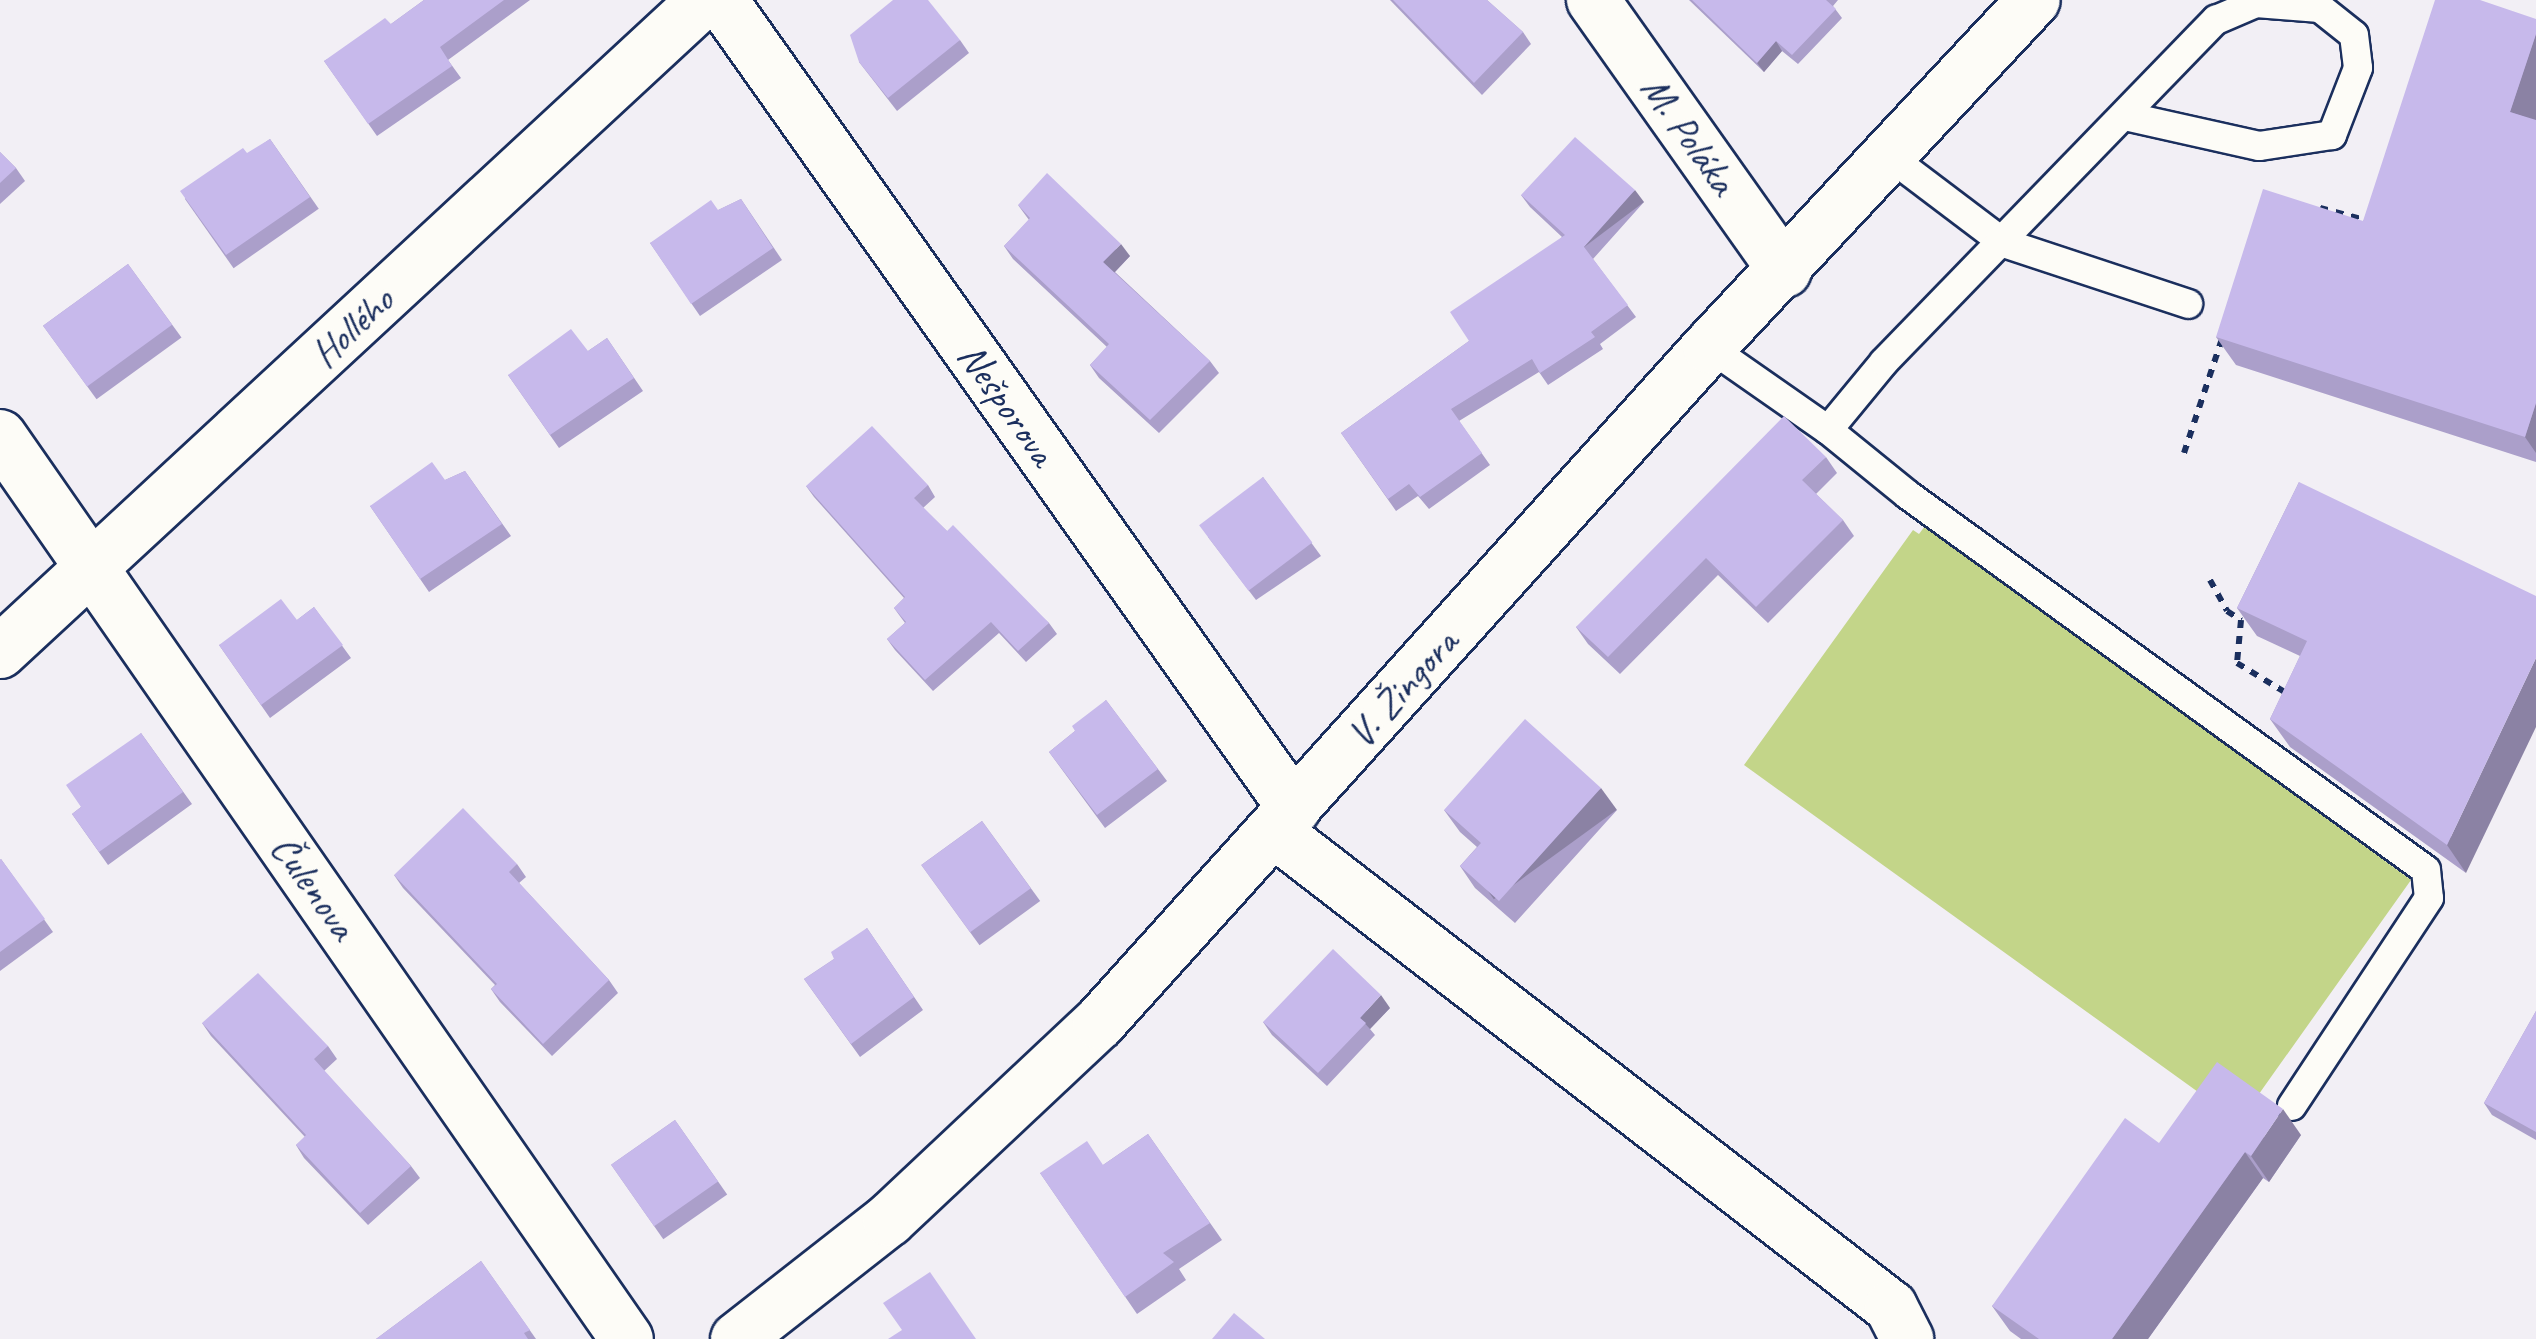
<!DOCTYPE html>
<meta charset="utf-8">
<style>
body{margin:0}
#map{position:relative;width:2536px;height:1339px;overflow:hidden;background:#f2eff5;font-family:Caveat,sans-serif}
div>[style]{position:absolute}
.green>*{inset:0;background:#c3d589}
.path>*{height:6px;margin-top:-3px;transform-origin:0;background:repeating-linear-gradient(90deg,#1b2f5e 0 8px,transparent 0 16px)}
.roads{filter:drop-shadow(2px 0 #1b2f5e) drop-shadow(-2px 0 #1b2f5e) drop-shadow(0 2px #1b2f5e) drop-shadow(0 -2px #1b2f5e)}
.service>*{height:28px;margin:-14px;padding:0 14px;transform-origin:14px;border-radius:14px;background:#fdfcf7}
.minor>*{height:52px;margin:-26px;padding:0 26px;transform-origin:26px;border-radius:26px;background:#fdfcf7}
.wall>*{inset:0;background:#ab9fca;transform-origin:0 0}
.shaded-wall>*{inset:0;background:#8b82a4;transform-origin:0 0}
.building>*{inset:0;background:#c7b9eb;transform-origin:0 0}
span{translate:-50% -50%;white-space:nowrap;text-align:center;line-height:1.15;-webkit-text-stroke:8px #fdfcf7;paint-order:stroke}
.street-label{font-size:40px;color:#1b2f5e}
</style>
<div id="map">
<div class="green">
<i style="clip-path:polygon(1925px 526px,2411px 880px,2249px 1108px,2212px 1102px,1744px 765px,1913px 530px,1919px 534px)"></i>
</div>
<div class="path">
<i style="left:2320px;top:208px;width:51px;rotate:14.9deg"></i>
<i style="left:2184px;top:453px;width:123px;rotate:-71.6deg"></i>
<i style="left:2210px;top:580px;width:35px;rotate:61deg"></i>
<i style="left:2227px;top:611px;width:17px;rotate:33deg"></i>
<i style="left:2241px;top:620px;width:43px;rotate:95.3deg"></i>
<i style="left:2237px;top:663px;width:60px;rotate:31.3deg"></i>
</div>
<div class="roads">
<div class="service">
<i style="left:1889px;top:156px;width:144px;rotate:37.1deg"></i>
<i style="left:2004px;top:243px;width:194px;rotate:18.3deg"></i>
<i style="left:1709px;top:347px;width:145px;rotate:34.9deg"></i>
<i style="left:1828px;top:430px;width:88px;rotate:-50.5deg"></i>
<i style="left:1884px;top:362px;width:477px;rotate:-45.9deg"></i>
<i style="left:2216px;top:20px;width:43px;rotate:-23deg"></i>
<i style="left:2256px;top:3px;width:64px;rotate:4.5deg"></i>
<i style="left:2320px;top:8px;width:43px;rotate:38.5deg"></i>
<i style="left:2354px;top:35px;width:33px;rotate:83deg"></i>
<i style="left:2358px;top:68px;width:72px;rotate:111.2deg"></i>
<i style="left:2332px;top:135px;width:74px;rotate:171.4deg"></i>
<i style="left:2259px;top:146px;width:137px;rotate:-167.4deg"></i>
<i style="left:1828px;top:430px;width:103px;rotate:39.1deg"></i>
<i style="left:1908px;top:495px;width:639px;rotate:35.9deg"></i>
<i style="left:2426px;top:870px;width:28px;rotate:84deg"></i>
<i style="left:2429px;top:898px;width:249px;rotate:123.4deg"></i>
</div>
<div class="minor">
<i style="left:721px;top:0;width:991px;rotate:54.66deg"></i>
<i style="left:1593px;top:0;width:332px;rotate:54.7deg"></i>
<i style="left:0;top:436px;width:1099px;rotate:55.23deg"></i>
<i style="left:0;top:652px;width:960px;rotate:-42.8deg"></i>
<i style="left:1274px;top:831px;width:779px;rotate:37.65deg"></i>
<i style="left:1891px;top:1307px;width:36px;rotate:63deg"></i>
<i style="left:737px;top:1339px;width:193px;rotate:-38.1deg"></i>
<i style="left:889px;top:1220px;width:288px;rotate:-43.2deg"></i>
<i style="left:1099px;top:1023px;width:911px;rotate:-47.94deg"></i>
<i style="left:1709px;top:347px;width:475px;rotate:-46.9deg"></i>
</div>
</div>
<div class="wall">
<i style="clip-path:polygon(424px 0,530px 0,448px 60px,461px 78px,377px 136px,324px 61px,391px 24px)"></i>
<i style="clip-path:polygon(1390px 0,1487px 0,1523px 32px,1531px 44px,1482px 95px)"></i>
<i style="clip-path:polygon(1689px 0,1838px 0,1833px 6px,1842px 18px,1798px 64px,1782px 51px,1764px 72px)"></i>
<i style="clip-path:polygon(2536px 19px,2536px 462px,2236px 365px,2216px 337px,2363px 221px)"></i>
<i style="clip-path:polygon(960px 40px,969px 53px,897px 111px,859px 62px)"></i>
<i style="left:270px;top:139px;width:85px;height:104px;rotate:55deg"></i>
<i style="clip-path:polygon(0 152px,16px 168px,25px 181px,0 204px)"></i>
<i style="clip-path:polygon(1521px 195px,1644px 202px,1593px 259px,1636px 317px,1600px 344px,1603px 349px,1548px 385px,1539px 372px,1459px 421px,1490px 465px,1429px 509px,1418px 496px,1396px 511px,1341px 433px,1469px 341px,1562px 237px,1530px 207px)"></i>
<i style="clip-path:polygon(741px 199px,782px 260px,700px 316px,650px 243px)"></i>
<i style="clip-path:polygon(1018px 205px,1130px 256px,1115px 272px,1210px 361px,1219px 373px,1159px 433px,1099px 378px,1090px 365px,1107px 347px,1013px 259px,1004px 246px,1029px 220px)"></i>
<i style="left:128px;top:264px;width:91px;height:105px;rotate:54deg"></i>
<i style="clip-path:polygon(607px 338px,643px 391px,559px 448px,508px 375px,588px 351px)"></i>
<i style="clip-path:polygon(1826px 457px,1837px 473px,1816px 494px,1843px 520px,1854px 536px,1768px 623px,1718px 575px,1620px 674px,1588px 644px,1576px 627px)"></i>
<i style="clip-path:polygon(465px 471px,511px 536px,429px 592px,370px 506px,445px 480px)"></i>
<i style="clip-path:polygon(1263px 477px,1321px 556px,1256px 600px,1208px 537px)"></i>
<i style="clip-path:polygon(2299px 482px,2466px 873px,2290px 747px,2270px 719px,2300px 656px,2257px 636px,2237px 608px)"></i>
<i style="clip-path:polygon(928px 485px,935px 497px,923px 508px,947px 531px,1049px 623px,1057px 634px,1026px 662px,999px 633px,933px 691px,895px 650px,887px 639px,905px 623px,894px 608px,904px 598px,814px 497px,806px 486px)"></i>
<i style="clip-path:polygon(314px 607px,351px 658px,270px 718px,219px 645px,297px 620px)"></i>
<i style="clip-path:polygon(1106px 700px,1167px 781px,1105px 828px,1049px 752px,1075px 731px)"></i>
<i style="clip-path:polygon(141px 733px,192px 804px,108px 865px,72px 814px,81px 807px)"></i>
<i style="clip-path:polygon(1444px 810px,1617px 810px,1515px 923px,1475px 888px,1460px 866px,1477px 847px,1460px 832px)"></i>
<i style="left:982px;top:821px;width:99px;height:75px;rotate:54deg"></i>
<i style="clip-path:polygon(1px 859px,53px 932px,0 971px,0 860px)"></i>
<i style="clip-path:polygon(517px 864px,526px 877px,519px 883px,609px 980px,618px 993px,552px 1056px,500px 1002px,491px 989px,495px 985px,403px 888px,394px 875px)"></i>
<i style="clip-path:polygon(867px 928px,923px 1010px,860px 1057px,804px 979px,834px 959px)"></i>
<i style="clip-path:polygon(1390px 1008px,1370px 1029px,1375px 1035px,1327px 1086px,1272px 1035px,1263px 1022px)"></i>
<i style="clip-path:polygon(2536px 1011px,2536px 1140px,2492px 1115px,2484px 1103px)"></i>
<i style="clip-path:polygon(202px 1023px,328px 1046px,337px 1059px,324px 1071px,411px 1166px,420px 1178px,368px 1225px,304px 1158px,296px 1145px,305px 1137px,211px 1036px)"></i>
<i style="left:675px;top:1120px;width:91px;height:78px;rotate:55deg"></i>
<i style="clip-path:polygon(1148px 1134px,1222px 1240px,1179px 1269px,1186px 1280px,1137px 1314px,1040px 1173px,1103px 1165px)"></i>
<i style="clip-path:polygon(2301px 1135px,2269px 1182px,2263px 1178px,2148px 1339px,2021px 1339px,2010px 1331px,1992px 1306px,2159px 1143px)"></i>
<i style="clip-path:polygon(481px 1261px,536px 1339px,376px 1339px)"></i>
</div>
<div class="shaded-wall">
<i style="clip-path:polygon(2536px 34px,2536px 121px,2510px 112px)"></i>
<i style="clip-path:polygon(1776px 41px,1782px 51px,1764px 72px,1757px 63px)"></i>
<i style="left:1635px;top:190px;width:15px;height:76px;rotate:53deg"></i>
<i style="clip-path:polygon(1121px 244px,1130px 256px,1112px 275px,1103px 262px)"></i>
<i style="clip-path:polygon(2536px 403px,2536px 453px,2525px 437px)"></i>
<i style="clip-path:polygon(2536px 658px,2536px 727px,2466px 873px,2447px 845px)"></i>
<i style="left:1601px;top:788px;width:27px;height:152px;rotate:54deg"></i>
<i style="clip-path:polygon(1381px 995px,1390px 1008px,1370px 1029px,1360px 1018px)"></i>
<i style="clip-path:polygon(2283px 1109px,2301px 1135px,2269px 1182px,2251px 1156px)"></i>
<i style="clip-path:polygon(2245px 1152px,2263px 1178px,2148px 1339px,2112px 1339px)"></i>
</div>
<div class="building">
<i style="clip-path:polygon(424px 0,504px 0,440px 47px,452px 66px,368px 124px,324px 61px,385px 18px,391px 24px)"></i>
<i style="clip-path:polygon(893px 0,928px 0,960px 40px,888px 98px,859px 62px,850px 35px)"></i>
<i style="clip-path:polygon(1393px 0,1487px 0,1523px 32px,1474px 83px)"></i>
<i style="clip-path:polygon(1692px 0,1826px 0,1836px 9px,1792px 55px,1776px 41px,1757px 63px)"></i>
<i style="clip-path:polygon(2435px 0,2480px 0,2536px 19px,2536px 34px,2510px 112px,2536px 120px,2536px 403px,2525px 437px,2216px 337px,2263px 189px,2363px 221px)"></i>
<i style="clip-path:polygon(1575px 137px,1635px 190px,1584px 247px,1628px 305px,1591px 332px,1595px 337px,1540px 373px,1532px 359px,1451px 409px,1482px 453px,1420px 497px,1409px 484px,1388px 499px,1341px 433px,1469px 341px,1450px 312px,1565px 235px,1521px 195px)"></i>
<i style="clip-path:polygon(270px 139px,310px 197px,226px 255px,180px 191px,243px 148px,247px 153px)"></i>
<i style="clip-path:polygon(0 152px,16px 168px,0 183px)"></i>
<i style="clip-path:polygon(1047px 173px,1121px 244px,1103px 262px,1210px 361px,1150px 420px,1090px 365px,1109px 344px,1004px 246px,1030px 218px,1018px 205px)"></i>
<i style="clip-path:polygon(741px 199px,773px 248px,691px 304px,650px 243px,711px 200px,718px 210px)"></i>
<i style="left:128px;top:264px;width:75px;height:105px;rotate:54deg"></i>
<i style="clip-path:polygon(571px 329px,588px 351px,607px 338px,634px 378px,550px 435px,508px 375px)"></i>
<i style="clip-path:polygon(1784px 416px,1826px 457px,1802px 480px,1843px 520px,1756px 607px,1706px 558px,1608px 657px,1576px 627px)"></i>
<i style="clip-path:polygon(872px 426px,928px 485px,914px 498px,947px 531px,953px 525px,1049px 623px,1018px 651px,991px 622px,925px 680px,887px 639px,906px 622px,894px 608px,905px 597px,806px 486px)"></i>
<i style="clip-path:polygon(432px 462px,445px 480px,465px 471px,502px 524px,420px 579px,370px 506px)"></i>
<i style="left:1263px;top:477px;width:82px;height:80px;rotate:53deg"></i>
<i style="clip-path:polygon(2299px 482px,2536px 596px,2536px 658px,2447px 845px,2270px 719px,2307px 641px,2237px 608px)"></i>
<i style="clip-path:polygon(281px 599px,297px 620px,314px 607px,343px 645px,261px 705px,219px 645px)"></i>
<i style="clip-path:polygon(1106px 700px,1158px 769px,1097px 815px,1049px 752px,1075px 731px,1072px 726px)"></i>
<i style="clip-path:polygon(1525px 719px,1601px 788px,1499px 901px,1460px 866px,1481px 843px,1444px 810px)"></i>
<i style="clip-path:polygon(141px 733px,183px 792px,99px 852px,72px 814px,81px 807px,66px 785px)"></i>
<i style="clip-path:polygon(463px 808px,517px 864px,509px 872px,609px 980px,543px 1044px,491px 989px,497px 984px,394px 875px)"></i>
<i style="left:982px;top:821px;width:83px;height:75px;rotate:54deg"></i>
<i style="clip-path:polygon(1px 859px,45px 919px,0 952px,0 860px)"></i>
<i style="clip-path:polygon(867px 928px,914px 997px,851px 1044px,804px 979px,834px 959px,831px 952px)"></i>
<i style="clip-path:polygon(1333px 949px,1381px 995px,1360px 1018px,1366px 1023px,1318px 1073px,1263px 1022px)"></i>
<i style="clip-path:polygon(258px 973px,328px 1046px,314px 1059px,411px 1166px,360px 1213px,296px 1145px,306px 1135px,202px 1023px)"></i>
<i style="clip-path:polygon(2536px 1011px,2536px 1132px,2484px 1103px)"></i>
<i style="clip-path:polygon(2217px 1062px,2283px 1109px,2251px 1156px,2245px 1152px,2112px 1339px,2039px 1339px,1992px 1306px,2125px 1118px,2159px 1143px)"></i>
<i style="left:675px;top:1120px;width:75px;height:78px;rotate:55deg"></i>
<i style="clip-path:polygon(1148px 1134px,1210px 1223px,1163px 1253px,1174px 1262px,1125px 1297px,1040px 1173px,1087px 1141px,1103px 1165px)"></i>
<i style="clip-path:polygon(481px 1261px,530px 1330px,524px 1333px,528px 1339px,376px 1339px)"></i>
<i style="clip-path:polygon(930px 1272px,976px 1339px,888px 1339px,902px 1330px,883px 1303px)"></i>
<i style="clip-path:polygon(1234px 1313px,1265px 1339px,1212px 1339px)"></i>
</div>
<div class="street-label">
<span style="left:1689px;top:135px;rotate:55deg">M. Poláka</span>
<span style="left:352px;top:327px;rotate:-43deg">Hollého</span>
<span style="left:1007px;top:404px;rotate:55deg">Nešporova</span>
<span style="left:1402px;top:688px;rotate:-48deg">V. Žingora</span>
<span style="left:314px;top:887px;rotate:55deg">Čulenova</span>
</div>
</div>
